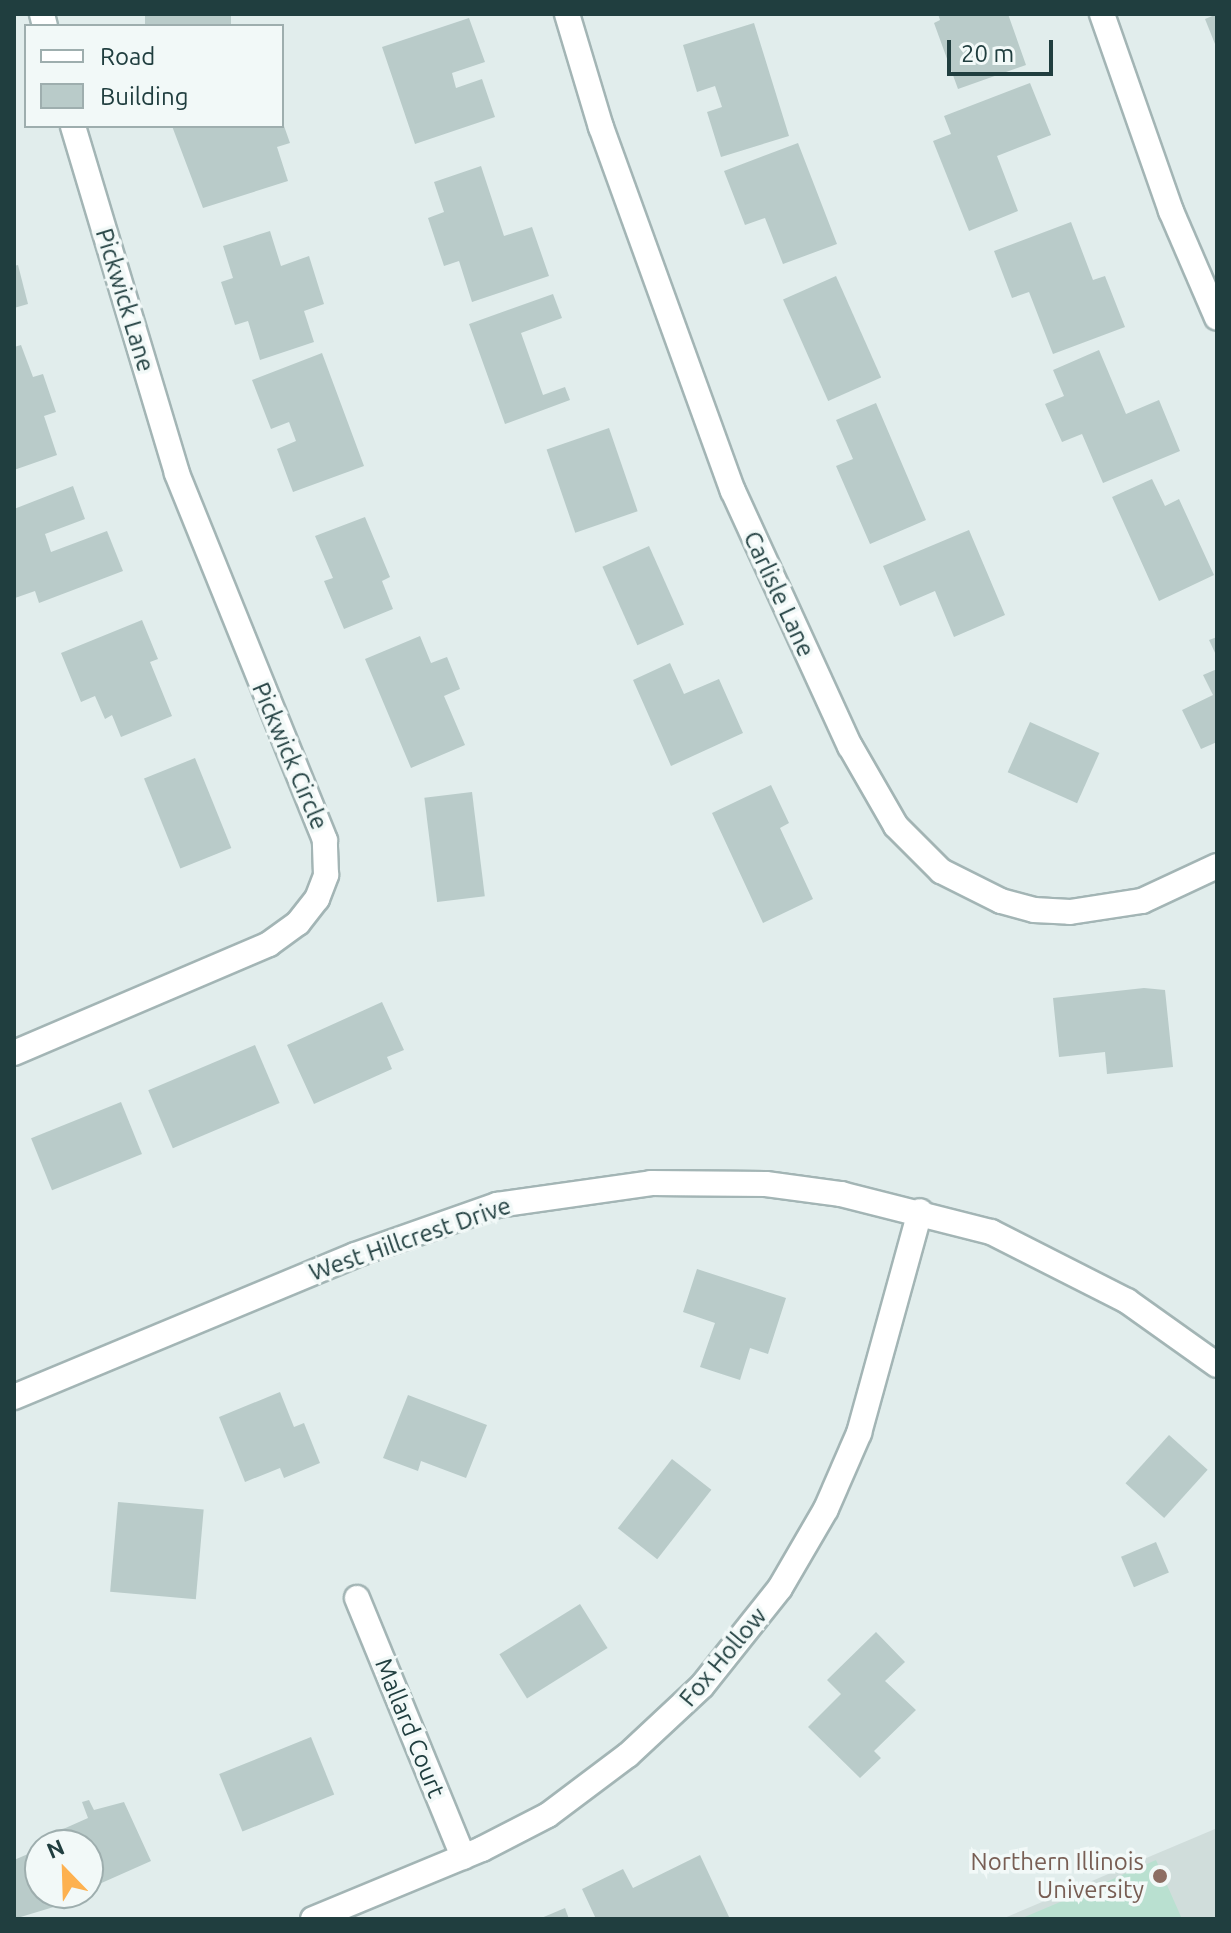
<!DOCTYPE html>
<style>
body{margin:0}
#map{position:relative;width:1231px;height:1933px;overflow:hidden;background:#e1edec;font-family:Ubuntu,sans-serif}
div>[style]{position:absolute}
.built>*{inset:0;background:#d0dddb}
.green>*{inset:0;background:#b9e0d0}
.building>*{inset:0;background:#b9cbc9;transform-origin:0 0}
.roads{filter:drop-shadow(2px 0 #a3b5b5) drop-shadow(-2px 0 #a3b5b5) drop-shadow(0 2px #a3b5b5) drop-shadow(0 -2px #a3b5b5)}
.street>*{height:24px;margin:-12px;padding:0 12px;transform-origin:12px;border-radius:12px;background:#fff}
.secondary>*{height:24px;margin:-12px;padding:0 12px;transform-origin:12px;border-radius:12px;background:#fff}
.dots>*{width:22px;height:22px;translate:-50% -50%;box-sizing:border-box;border:4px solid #f2f9f8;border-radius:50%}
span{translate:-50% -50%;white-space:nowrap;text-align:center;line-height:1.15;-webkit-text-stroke:7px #f2f9f8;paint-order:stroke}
.street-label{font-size:24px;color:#203e3f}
.education-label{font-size:24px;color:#785e54}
.right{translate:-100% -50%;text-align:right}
.frame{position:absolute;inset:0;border:16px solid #203e3f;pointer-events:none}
.legend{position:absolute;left:24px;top:24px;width:260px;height:104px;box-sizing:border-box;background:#f2f9f8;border:2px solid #9eaeae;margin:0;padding:10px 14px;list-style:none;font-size:24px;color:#203e3f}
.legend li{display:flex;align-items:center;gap:16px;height:40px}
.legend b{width:40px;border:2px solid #9eaeae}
.north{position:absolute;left:24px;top:1829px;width:80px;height:80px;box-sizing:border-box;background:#f2f9f8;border:2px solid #9eaeae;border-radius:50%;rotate:337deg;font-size:22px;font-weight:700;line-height:32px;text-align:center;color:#203e3f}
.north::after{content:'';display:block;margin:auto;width:28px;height:36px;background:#fdb150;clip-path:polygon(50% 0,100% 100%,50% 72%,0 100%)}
.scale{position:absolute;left:947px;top:40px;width:106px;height:36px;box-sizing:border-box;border:4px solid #203e3f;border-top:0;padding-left:10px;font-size:24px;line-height:28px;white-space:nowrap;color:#203e3f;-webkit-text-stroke:6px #f2f9f8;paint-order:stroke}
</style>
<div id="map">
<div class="built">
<i style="clip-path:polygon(1215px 1829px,1217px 1919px,1002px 1919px)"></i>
</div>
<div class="green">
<i style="clip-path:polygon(1156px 1860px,1182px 1919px,1020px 1919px,1079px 1894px)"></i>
</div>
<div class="building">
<i style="left:145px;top:14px;width:86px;height:12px"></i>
<i style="clip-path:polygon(938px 14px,1008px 14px,1026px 65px,958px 89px,934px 23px,940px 20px)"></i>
<i style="clip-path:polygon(1217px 14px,1217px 49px,1205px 19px)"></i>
<i style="clip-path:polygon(469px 18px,485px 62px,452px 73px,456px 88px,482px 79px,495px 117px,415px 144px,382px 47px)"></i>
<i style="clip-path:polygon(754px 23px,789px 136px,721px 157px,707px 112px,722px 107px,715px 86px,697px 92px,683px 45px)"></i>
<i style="clip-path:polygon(1030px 83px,1051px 135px,997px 156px,1018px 211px,969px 231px,933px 141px,951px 134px,944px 116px)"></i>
<i style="clip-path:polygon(172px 126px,284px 126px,290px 143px,277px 147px,288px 181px,203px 208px)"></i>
<i style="clip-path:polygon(798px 143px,837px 244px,783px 264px,765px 218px,745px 225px,724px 171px)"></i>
<i style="clip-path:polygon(481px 166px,504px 236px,532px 227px,549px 276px,472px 302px,459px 261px,444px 266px,428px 218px,444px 212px,434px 182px)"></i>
<i style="clip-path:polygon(1071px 222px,1093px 280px,1105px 276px,1125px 327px,1053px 354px,1029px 292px,1012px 298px,994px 251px)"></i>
<i style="clip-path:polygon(270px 231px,281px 266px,309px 256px,324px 304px,304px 311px,314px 342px,260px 360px,248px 321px,235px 325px,221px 282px,233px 278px,223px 246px)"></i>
<i style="clip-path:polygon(18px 265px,28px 304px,14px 308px,14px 266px)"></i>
<i style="left:836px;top:276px;width:111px;height:58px;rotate:66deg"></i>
<i style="clip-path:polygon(553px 294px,562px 318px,521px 333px,543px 395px,565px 387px,570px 400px,505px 424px,469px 324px)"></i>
<i style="clip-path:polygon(21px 345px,33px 377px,43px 374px,56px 412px,44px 416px,57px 455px,14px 470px,14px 347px)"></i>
<i style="clip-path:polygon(1099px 350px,1126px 414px,1159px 400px,1180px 451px,1103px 483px,1082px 434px,1062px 442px,1045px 404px,1064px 396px,1053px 370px)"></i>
<i style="clip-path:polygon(322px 353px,364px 466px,293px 492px,277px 449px,296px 441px,289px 422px,271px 429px,252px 380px)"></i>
<i style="clip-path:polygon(876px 403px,926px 520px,870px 544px,836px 466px,853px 459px,836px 420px)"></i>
<i style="left:609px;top:428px;width:88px;height:66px;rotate:71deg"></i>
<i style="clip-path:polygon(1152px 479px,1165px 506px,1179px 499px,1214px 575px,1159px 601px,1112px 497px)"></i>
<i style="clip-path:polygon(73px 486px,85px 519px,45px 534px,51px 552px,107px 531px,123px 571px,39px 603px,35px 591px,15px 598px,14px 509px)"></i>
<i style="clip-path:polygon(365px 517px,390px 577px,382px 581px,393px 609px,344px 629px,324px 581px,333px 578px,315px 536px)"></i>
<i style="clip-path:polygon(969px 530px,1005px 615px,954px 637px,935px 591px,900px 606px,883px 566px)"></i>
<i style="left:649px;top:546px;width:86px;height:51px;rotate:66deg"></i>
<i style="clip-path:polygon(142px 620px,158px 659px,150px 662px,172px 716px,121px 737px,112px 715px,105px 719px,95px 696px,81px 702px,61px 653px)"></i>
<i style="clip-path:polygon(420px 636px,431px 663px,447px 657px,460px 689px,444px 696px,465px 745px,411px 768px,365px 659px)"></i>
<i style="clip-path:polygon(1217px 637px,1217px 657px,1209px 640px)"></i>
<i style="clip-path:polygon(670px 663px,684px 694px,719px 679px,743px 733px,671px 766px,633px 680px)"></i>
<i style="clip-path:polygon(1217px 669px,1217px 742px,1201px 749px,1182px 710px,1213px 695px,1203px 675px)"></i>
<i style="left:1030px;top:722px;width:76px;height:55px;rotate:24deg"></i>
<i style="left:195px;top:758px;width:97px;height:55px;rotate:68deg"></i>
<i style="clip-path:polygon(771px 785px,789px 823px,780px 828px,813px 899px,763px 923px,712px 813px)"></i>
<i style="left:472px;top:792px;width:105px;height:48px;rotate:83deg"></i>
<i style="clip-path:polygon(1144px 988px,1165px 990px,1173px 1067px,1107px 1074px,1105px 1052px,1059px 1057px,1053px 998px)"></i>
<i style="clip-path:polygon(382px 1002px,404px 1050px,387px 1057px,392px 1069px,314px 1104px,287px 1045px)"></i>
<i style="left:255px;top:1045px;width:63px;height:116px;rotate:67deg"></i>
<i style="left:121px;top:1102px;width:56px;height:97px;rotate:68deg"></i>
<i style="clip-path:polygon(697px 1269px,786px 1298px,768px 1354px,750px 1348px,740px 1380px,700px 1367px,715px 1323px,683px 1312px)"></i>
<i style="clip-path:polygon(280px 1392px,294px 1427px,304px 1423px,320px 1463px,284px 1478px,280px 1468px,245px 1482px,219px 1417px)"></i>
<i style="clip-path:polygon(408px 1395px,487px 1425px,466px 1478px,421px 1461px,418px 1471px,383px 1458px)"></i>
<i style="left:1169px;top:1435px;width:52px;height:65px;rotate:42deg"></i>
<i style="left:672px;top:1459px;width:50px;height:88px;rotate:38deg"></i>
<i style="left:118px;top:1502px;width:86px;height:90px;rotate:5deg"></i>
<i style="left:1156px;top:1542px;width:33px;height:38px;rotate:67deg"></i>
<i style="left:580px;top:1604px;width:52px;height:95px;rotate:58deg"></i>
<i style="clip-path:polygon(876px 1632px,905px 1662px,885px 1681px,916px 1710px,874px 1751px,881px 1758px,860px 1778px,808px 1727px,841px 1694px,827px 1680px)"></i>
<i style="left:311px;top:1737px;width:62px;height:99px;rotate:68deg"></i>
<i style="clip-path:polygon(89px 1800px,94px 1810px,124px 1802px,151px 1861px,88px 1889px,88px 1845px,68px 1845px,61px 1830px,88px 1818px,82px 1802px)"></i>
<i style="clip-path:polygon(35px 1851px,40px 1893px,52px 1893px,57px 1906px,14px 1919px,14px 1860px)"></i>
<i style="clip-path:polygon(700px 1855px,730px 1919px,596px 1919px,582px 1889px,623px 1869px,633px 1888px)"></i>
<i style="clip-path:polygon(565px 1908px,569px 1919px,539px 1919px)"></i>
</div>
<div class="roads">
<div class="street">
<i style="left:42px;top:14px;width:12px;rotate:76deg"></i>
<i style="left:567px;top:14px;width:118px;rotate:73.3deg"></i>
<i style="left:601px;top:127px;width:387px;rotate:70.1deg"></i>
<i style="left:733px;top:491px;width:281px;rotate:65.4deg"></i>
<i style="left:850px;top:746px;width:92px;rotate:60.1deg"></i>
<i style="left:896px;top:826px;width:64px;rotate:45deg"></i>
<i style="left:941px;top:871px;width:67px;rotate:26.6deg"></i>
<i style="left:1001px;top:901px;width:34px;rotate:15deg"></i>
<i style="left:1034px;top:910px;width:36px;rotate:3deg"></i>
<i style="left:1070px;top:912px;width:73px;rotate:-8.7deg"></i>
<i style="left:1142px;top:901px;width:83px;rotate:-25deg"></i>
<i style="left:1102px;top:14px;width:209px;rotate:70.7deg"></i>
<i style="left:1171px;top:211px;width:116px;rotate:66.7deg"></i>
<i style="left:14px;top:1053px;width:277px;rotate:-23.1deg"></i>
<i style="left:269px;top:944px;width:36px;rotate:-36deg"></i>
<i style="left:298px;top:923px;width:31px;rotate:-52deg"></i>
<i style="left:317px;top:899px;width:26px;rotate:-69deg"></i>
<i style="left:326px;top:875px;width:35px;rotate:-92deg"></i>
<i style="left:325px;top:840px;width:396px;rotate:-112deg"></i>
<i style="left:177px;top:473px;width:362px;rotate:-106.7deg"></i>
<i style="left:357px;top:1598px;width:280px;rotate:67.7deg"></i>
<i style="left:313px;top:1919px;width:183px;rotate:-22.5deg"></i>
<i style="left:482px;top:1849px;width:74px;rotate:-27.3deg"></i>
<i style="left:548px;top:1815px;width:100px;rotate:-36.9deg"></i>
<i style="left:628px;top:1755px;width:101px;rotate:-43deg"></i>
<i style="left:702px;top:1686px;width:125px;rotate:-51.5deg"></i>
<i style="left:780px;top:1588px;width:91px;rotate:-59.8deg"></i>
<i style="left:826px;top:1509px;width:83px;rotate:-66.5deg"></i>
<i style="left:859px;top:1433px;width:230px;rotate:-74.6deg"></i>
</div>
<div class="secondary">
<i style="left:14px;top:1397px;width:369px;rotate:-22.6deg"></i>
<i style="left:355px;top:1255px;width:151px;rotate:-19.4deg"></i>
<i style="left:497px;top:1205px;width:156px;rotate:-8.1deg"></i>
<i style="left:651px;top:1183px;width:115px;rotate:0.5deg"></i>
<i style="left:766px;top:1184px;width:76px;rotate:7.6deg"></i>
<i style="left:841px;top:1194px;width:155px;rotate:14.2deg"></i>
<i style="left:991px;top:1232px;width:153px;rotate:26.9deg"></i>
<i style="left:1127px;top:1301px;width:110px;rotate:35.4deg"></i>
</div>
</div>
<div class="dots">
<i style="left:1160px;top:1876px;background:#8d6e63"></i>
</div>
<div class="street-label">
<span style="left:125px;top:300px;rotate:73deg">Pickwick Lane</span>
<span style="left:779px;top:594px;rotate:65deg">Carlisle Lane</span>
<span style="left:290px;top:756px;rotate:67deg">Pickwick Circle</span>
<span style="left:410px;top:1239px;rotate:-19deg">West Hillcrest Drive</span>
<span style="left:723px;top:1657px;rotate:-50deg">Fox Hollow</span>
<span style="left:410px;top:1728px;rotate:68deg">Mallard Court</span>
</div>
<div class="education-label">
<span class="right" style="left:1144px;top:1876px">Northern Illinois<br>University</span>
</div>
<div class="frame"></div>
<ul class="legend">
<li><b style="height:10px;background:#fff"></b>Road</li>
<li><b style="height:22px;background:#b9cbc9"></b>Building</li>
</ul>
<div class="north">N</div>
<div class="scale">20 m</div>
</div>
